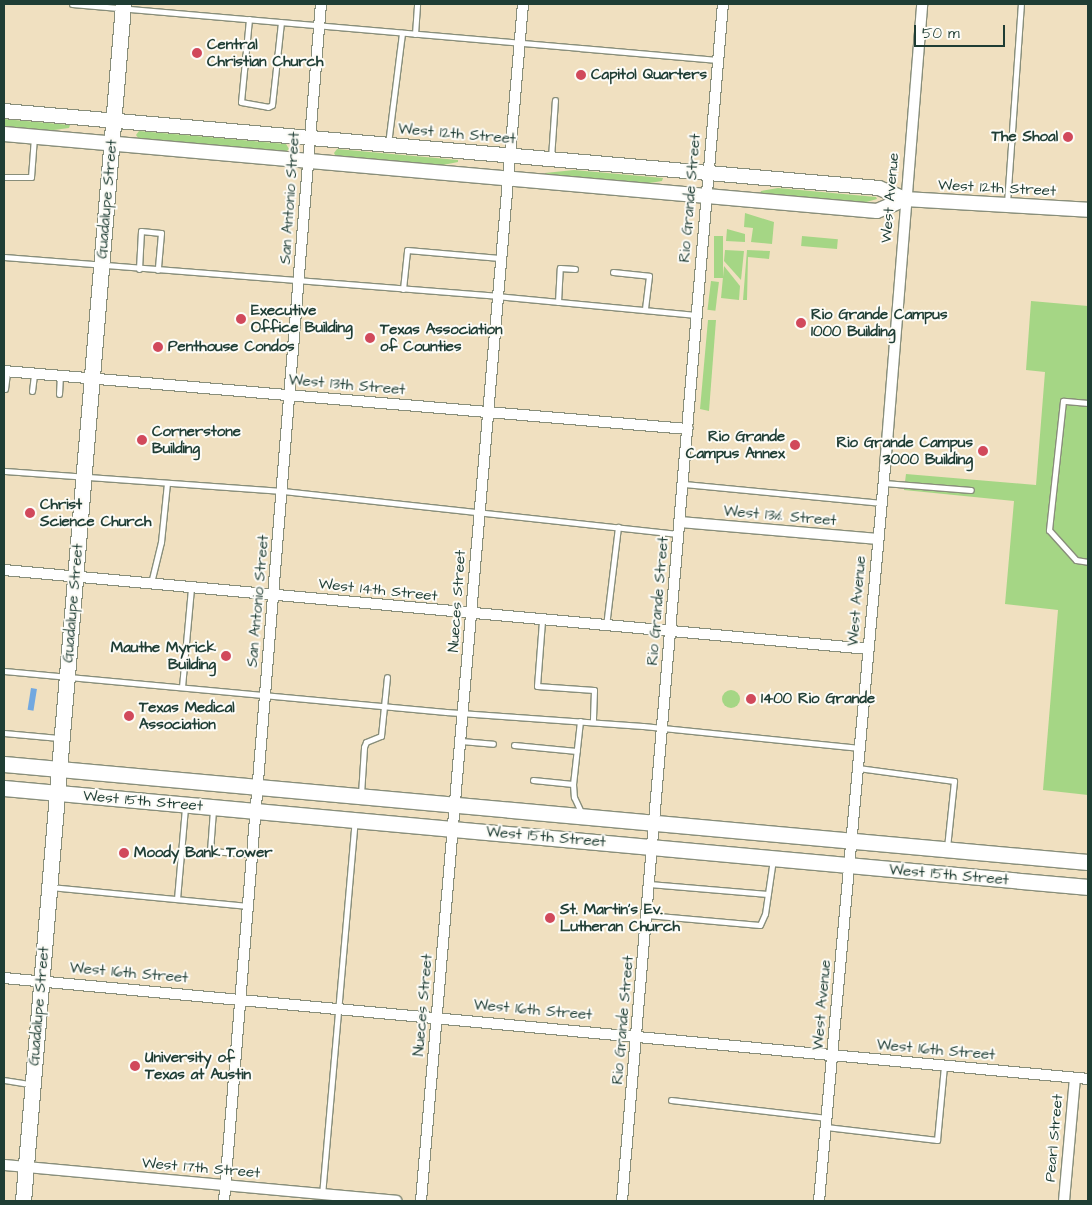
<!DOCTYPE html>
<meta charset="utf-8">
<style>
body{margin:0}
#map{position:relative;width:1092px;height:1205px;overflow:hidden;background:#f0e0c0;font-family:"Architects Daughter",sans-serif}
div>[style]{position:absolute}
.green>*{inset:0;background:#a5d685;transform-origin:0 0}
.round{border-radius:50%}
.water>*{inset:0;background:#72a8e0;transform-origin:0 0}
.roads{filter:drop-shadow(1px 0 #888e7a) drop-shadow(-1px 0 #888e7a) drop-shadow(0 1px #888e7a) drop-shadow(0 -1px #888e7a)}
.lane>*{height:5px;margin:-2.5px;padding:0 2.5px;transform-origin:2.5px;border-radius:2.5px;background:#fff}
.street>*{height:10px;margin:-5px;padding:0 5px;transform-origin:5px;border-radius:5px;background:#fff}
.secondary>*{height:14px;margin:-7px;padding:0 7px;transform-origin:7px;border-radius:7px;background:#fff}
.primary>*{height:15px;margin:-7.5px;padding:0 7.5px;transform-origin:7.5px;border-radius:7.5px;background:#fff}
.dots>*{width:14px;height:14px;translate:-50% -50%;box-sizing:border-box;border:2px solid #fdfcf7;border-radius:50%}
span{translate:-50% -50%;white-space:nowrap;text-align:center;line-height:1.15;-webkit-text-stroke:4px #fdfcf7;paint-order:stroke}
.poi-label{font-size:15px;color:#1f3d34;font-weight:700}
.left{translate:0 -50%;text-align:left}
.right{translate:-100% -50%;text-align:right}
.street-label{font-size:15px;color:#1f3d34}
.frame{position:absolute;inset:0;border:5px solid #1f3d34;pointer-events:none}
.scale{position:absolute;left:914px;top:25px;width:91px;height:22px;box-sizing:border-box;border:2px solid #1f3d34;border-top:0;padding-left:6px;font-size:15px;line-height:18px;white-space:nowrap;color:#1f3d34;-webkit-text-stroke:4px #fdfcf7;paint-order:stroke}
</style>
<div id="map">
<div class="green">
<i style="clip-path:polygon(4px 119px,70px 125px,69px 128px,46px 131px,4px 127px)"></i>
<i style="clip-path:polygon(139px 131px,286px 144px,289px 149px,286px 152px,139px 139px,136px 135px)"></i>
<i style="clip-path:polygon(337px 149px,458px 160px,458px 162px,438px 166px,336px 157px,334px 153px)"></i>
<i style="clip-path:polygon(574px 170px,663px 178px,662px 181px,644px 184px,545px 175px,545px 173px)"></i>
<i style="clip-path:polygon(778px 188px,876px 197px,877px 199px,863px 203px,760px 194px,761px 191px)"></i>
<i style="clip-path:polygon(745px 213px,774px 222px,772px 244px,751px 242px,753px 228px,744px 227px)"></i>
<i style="clip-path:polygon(727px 229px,745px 234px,745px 242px,726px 241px)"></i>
<i style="left:714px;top:236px;width:9px;height:42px"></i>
<i style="left:802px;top:236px;width:36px;height:10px;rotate:5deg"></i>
<i style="clip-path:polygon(725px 250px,744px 251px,741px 280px,724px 261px)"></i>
<i style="clip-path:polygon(747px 250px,770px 251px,769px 259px,748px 257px,747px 300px,743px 300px)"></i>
<i style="clip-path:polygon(724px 266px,740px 286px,739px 300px,721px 298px)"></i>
<i style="left:711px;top:281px;width:8px;height:29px;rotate:7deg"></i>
<i style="clip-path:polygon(1031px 301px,1088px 306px,1088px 795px,1043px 790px,1058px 610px,1005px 604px,1014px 501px,904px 490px,906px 474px,1036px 485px,1045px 372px,1026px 370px)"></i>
<i style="clip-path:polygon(708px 320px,716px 320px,709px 411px,700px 409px)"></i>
<i class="round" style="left:722px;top:690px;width:18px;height:18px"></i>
</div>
<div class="water">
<i style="left:31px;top:688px;width:6px;height:22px;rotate:9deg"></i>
</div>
<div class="roads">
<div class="lane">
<i style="left:72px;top:4px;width:648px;rotate:4.95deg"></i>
<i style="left:249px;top:19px;width:83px;rotate:95.5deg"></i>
<i style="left:241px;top:102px;width:27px;rotate:10deg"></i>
<i style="left:268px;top:107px;width:4px;rotate:-27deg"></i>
<i style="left:272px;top:105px;width:83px;rotate:-83.8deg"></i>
<i style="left:415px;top:34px;width:30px;rotate:-86deg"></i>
<i style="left:388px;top:144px;width:112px;rotate:-82.8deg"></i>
<i style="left:551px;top:158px;width:58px;rotate:-86.1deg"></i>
<i style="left:4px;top:177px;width:27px"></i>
<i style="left:31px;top:177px;width:40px;rotate:-85.7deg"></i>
<i style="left:1007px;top:203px;width:199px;rotate:-86deg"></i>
<i style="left:4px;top:257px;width:494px;rotate:4.5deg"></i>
<i style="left:496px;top:296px;width:201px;rotate:5.4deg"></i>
<i style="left:139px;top:269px;width:38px;rotate:-87deg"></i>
<i style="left:141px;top:231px;width:20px;rotate:6deg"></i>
<i style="left:161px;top:233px;width:37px;rotate:95deg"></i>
<i style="left:613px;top:272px;width:36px;rotate:6deg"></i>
<i style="left:649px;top:276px;width:34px;rotate:97deg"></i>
<i style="left:403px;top:289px;width:39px;rotate:-84deg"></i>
<i style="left:407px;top:250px;width:93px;rotate:4.9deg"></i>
<i style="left:558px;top:302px;width:34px;rotate:-87deg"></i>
<i style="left:560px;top:268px;width:15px;rotate:4deg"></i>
<i style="left:5px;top:389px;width:17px;rotate:-83deg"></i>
<i style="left:32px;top:391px;width:17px;rotate:-83deg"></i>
<i style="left:59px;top:394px;width:18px;rotate:-87deg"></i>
<i style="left:1088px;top:403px;width:25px;rotate:-175deg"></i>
<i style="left:1063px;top:401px;width:130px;rotate:96.2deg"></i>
<i style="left:1049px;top:530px;width:40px;rotate:48deg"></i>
<i style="left:1076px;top:560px;width:12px;rotate:9deg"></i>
<i style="left:4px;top:471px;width:280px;rotate:4.1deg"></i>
<i style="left:283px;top:491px;width:397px;rotate:6.2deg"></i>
<i style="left:884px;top:483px;width:87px;rotate:4.6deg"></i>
<i style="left:684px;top:484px;width:199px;rotate:5.5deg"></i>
<i style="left:151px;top:583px;width:42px;rotate:-76.3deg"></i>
<i style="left:161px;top:542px;width:59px;rotate:-84.2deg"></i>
<i style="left:542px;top:621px;width:65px;rotate:94.4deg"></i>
<i style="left:537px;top:686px;width:57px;rotate:4deg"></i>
<i style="left:594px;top:690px;width:32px;rotate:92deg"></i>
<i style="left:606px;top:626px;width:100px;rotate:-83.1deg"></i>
<i style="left:4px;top:671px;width:444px;rotate:5.3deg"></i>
<i style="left:446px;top:712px;width:197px;rotate:4.1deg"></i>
<i style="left:643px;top:726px;width:218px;rotate:5.8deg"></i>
<i style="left:182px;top:687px;width:99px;rotate:-84.8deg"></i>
<i style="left:580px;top:721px;width:63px;rotate:96.3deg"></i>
<i style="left:573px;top:784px;width:13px;rotate:86deg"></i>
<i style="left:574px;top:797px;width:19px;rotate:65deg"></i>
<i style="left:4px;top:733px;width:55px;rotate:5.2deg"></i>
<i style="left:461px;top:741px;width:32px;rotate:5deg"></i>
<i style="left:514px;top:745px;width:63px;rotate:5.4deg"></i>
<i style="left:858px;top:768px;width:97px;rotate:7.7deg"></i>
<i style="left:954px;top:781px;width:67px;rotate:96deg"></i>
<i style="left:533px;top:780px;width:40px;rotate:5.7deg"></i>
<i style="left:361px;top:794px;width:47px;rotate:-86.3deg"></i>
<i style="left:364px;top:747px;width:5px;rotate:-68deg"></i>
<i style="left:366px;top:742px;width:16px;rotate:-22deg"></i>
<i style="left:381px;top:736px;width:59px;rotate:-84.2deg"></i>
<i style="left:213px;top:810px;width:41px;rotate:94.2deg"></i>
<i style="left:210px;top:851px;width:42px;rotate:4.1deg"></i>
<i style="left:649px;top:884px;width:119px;rotate:4.8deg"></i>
<i style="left:50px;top:887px;width:199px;rotate:5.5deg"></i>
<i style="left:177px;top:899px;width:92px;rotate:-85deg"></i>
<i style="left:647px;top:915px;width:113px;rotate:5.1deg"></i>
<i style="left:760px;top:925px;width:12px;rotate:-66deg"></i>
<i style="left:765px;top:914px;width:56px;rotate:-81.7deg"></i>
<i style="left:4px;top:1080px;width:26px;rotate:9deg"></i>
<i style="left:671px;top:1100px;width:157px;rotate:6.6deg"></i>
<i style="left:826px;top:1127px;width:112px;rotate:6.7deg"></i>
<i style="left:937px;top:1140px;width:74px;rotate:-84.6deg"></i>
<i style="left:322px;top:1195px;width:375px;rotate:-85deg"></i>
</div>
<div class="street">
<i style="left:4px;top:371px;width:686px;rotate:4.85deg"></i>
<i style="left:680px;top:522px;width:199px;rotate:4.9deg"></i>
<i style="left:4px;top:570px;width:868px;rotate:5.22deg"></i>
<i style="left:4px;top:978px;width:1089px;rotate:5.32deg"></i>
<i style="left:4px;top:1165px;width:394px;rotate:5.2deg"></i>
<i style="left:224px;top:1201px;width:1201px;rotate:-85.37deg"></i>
<i style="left:421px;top:1201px;width:1201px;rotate:-85.13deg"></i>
<i style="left:622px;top:1201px;width:1201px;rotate:-85.18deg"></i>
<i style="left:819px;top:1201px;width:737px;rotate:-84.86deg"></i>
<i style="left:885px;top:467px;width:464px;rotate:-85.4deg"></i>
<i style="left:1064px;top:1201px;width:123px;rotate:-84.9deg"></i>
</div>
<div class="secondary">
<i style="left:4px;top:111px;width:878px;rotate:5.03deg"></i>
<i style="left:879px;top:188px;width:28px;rotate:23deg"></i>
<i style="left:905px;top:199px;width:183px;rotate:3.4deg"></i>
<i style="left:4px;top:134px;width:876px;rotate:5.04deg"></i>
<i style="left:877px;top:211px;width:30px;rotate:-23deg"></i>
</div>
<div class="primary">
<i style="left:4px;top:764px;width:1088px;rotate:5.17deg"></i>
<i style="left:4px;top:788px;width:1089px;rotate:5.22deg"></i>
<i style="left:23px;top:1201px;width:1201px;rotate:-85.22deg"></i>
</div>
</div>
<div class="dots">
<i style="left:197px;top:53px;background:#d1495b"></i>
<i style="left:581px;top:75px;background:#d1495b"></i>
<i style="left:1068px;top:137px;background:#d1495b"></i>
<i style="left:241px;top:319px;background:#d1495b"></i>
<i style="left:801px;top:323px;background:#d1495b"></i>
<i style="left:370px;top:338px;background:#d1495b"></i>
<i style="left:158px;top:347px;background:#d1495b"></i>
<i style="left:142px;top:440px;background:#d1495b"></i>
<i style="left:795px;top:445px;background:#d1495b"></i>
<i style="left:983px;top:451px;background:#d1495b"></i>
<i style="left:30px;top:513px;background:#d1495b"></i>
<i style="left:226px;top:656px;background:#d1495b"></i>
<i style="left:751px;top:699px;background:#d1495b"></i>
<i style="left:129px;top:716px;background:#d1495b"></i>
<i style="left:124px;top:853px;background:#d1495b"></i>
<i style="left:550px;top:918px;background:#d1495b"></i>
<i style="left:135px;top:1066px;background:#d1495b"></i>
</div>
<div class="poi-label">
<span class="left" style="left:207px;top:53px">Central<br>Christian Church</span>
<span class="left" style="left:591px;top:75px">Capitol Quarters</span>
<span class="right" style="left:1058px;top:137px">The Shoal</span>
<span class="left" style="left:251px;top:319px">Executive<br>Office Building</span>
<span class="left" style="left:811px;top:323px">Rio Grande Campus<br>1000 Building</span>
<span class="left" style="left:380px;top:338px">Texas Association<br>of Counties</span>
<span class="left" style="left:168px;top:347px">Penthouse Condos</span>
<span class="left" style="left:152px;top:440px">Cornerstone<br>Building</span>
<span class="right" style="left:785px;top:445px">Rio Grande<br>Campus Annex</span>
<span class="right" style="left:973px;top:451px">Rio Grande Campus<br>3000 Building</span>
<span class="left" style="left:40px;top:513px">Christ<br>Science Church</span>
<span class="right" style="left:216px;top:656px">Mauthe Myrick<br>Building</span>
<span class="left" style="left:761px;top:699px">1400 Rio Grande</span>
<span class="left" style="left:139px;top:716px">Texas Medical<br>Association</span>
<span class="left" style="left:134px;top:853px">Moody Bank Tower</span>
<span class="left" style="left:560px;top:918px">St. Martin's Ev.<br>Lutheran Church</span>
<span class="left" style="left:145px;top:1066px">University of<br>Texas at Austin</span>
</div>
<div class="street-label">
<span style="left:457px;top:134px;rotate:5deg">West 12th Street</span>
<span style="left:997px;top:188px;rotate:3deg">West 12th Street</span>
<span style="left:290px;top:198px;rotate:-86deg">San Antonio Street</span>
<span style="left:690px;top:198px;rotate:-85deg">Rio Grande Street</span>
<span style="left:890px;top:198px;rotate:-85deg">West Avenue</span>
<span style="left:107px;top:199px;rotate:-85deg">Guadalupe Street</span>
<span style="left:347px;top:385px;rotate:5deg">West 13th Street</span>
<span style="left:780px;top:516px;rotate:5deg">West 13½ Street</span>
<span style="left:378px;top:590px;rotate:6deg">West 14th Street</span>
<span style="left:258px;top:601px;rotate:-85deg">San Antonio Street</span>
<span style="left:457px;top:601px;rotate:-86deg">Nueces Street</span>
<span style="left:658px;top:601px;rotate:-85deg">Rio Grande Street</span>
<span style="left:857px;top:601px;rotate:-85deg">West Avenue</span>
<span style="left:73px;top:603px;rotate:-85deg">Guadalupe Street</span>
<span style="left:143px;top:801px;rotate:5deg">West 15th Street</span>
<span style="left:546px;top:837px;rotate:5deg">West 15th Street</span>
<span style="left:949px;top:875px;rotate:5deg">West 15th Street</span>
<span style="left:129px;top:973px;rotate:5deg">West 16th Street</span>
<span style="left:423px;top:1005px;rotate:-85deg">Nueces Street</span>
<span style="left:822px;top:1005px;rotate:-85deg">West Avenue</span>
<span style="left:39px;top:1006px;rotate:-85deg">Guadalupe Street</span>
<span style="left:533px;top:1010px;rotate:5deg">West 16th Street</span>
<span style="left:623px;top:1020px;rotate:-85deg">Rio Grande Street</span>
<span style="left:936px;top:1050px;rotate:5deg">West 16th Street</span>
<span style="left:1054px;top:1138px;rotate:-85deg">Pearl Street</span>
<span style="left:201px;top:1168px;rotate:5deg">West 17th Street</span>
</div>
<div class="frame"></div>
<div class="scale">50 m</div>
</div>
